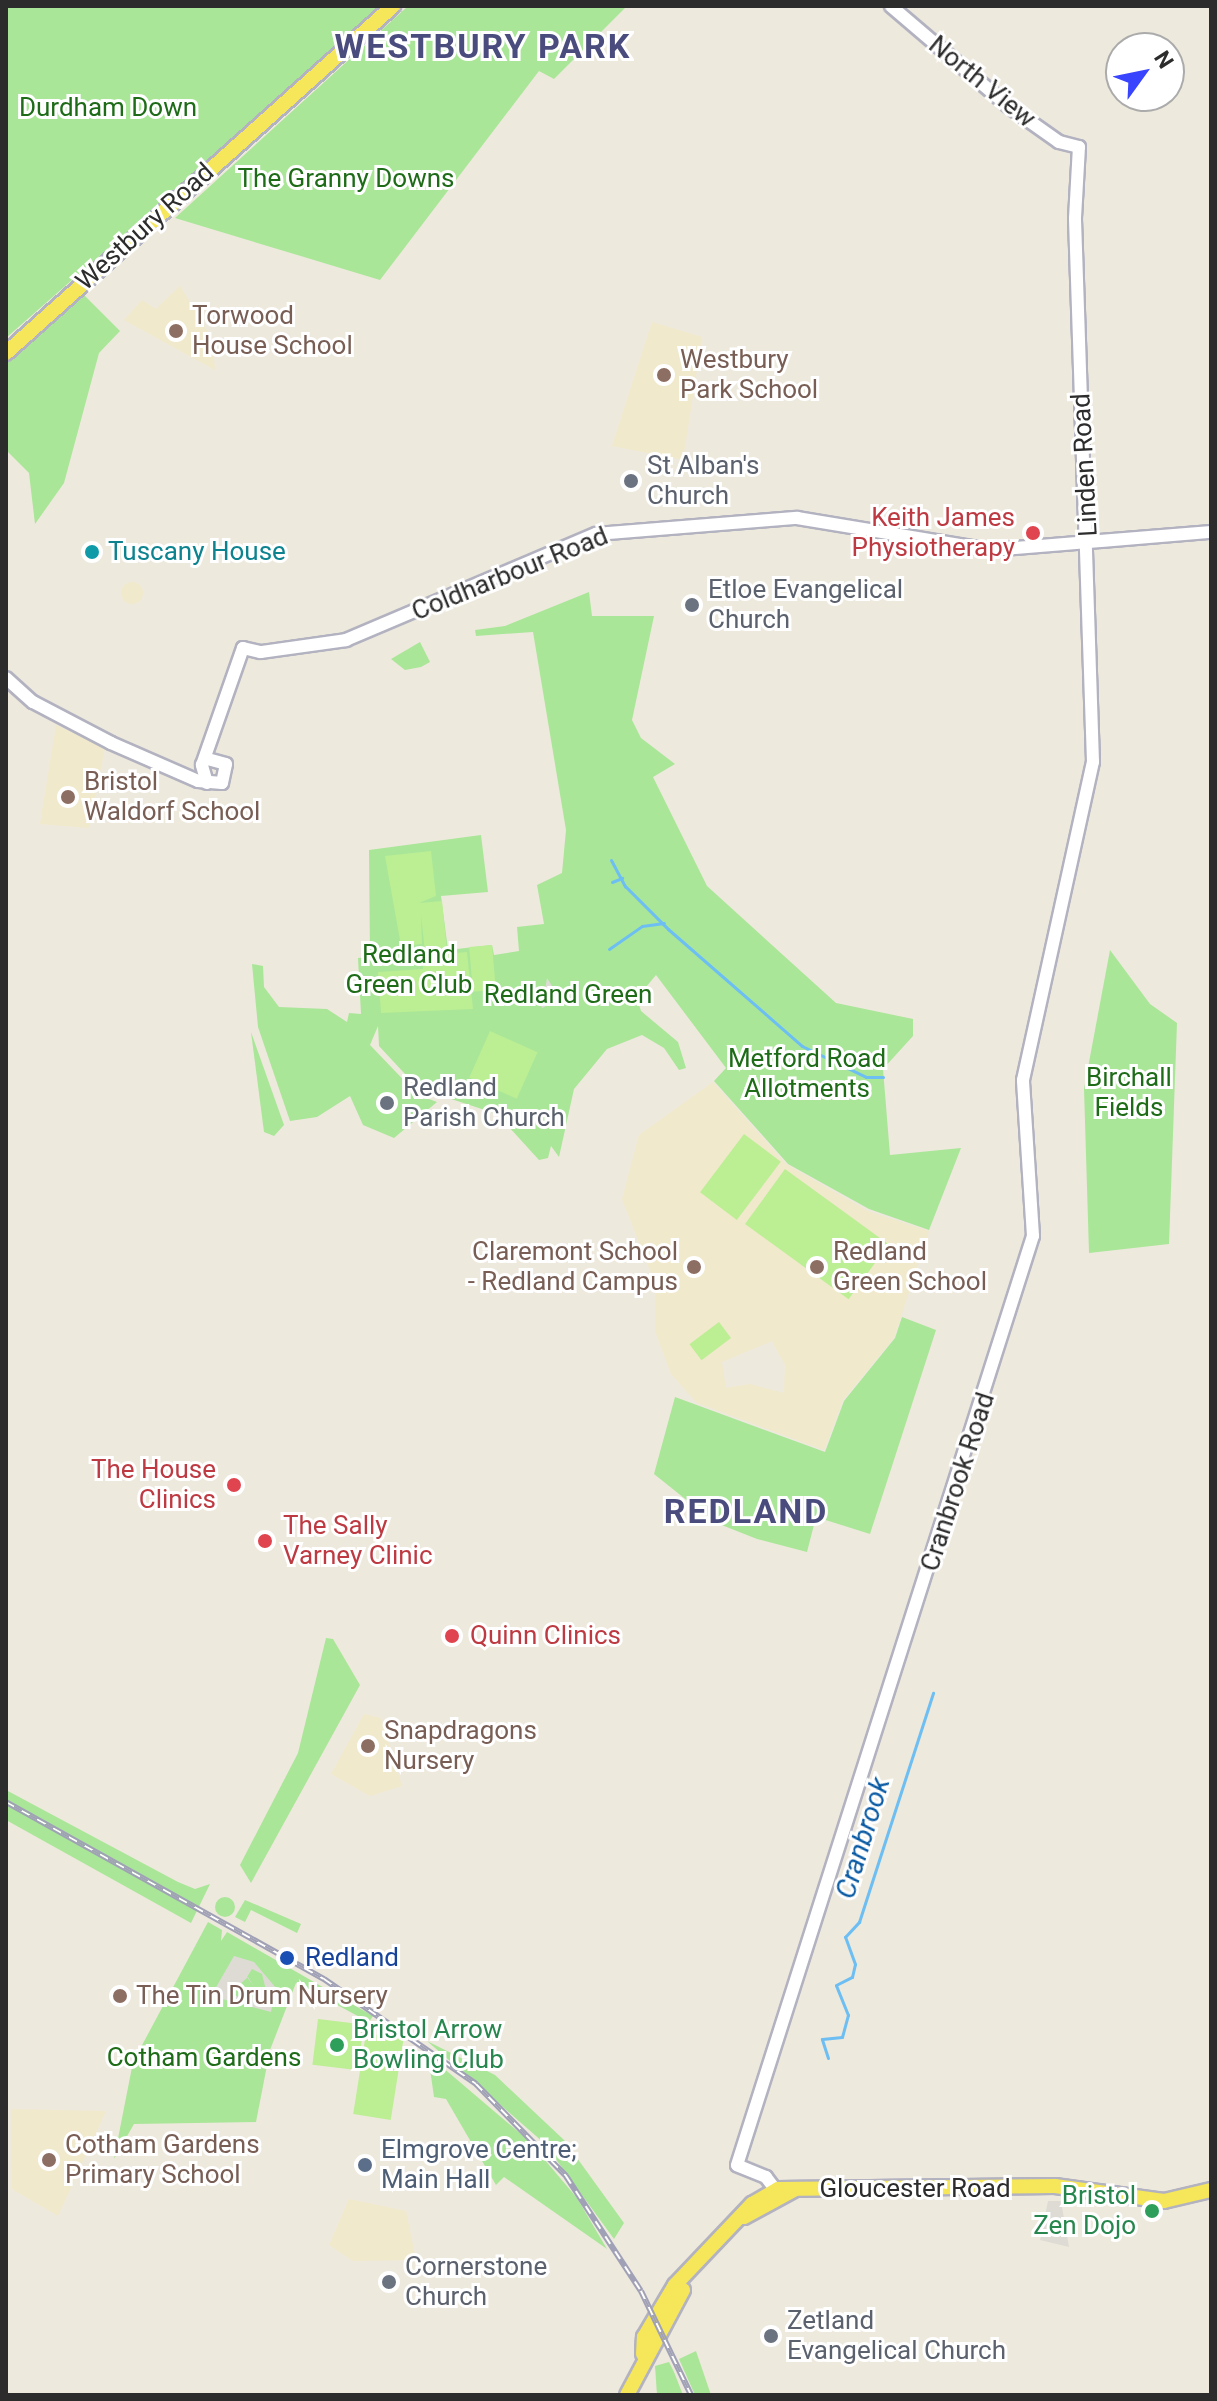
<!DOCTYPE html>
<style>
body{margin:0}
#map{position:relative;width:1217px;height:2401px;overflow:hidden;background:#eee9dd;font-family:Roboto,sans-serif}
div>[style]{position:absolute}
.education>*{inset:0;background:#f0e9cc}
.round{border-radius:50%}
.green>*{inset:0;background:#a9e698}
.pitch>*{inset:0;background:#bcee94;transform-origin:0 0}
.plaza>*{inset:0;background:#dedbd5}
.stream>*{height:3px;margin:-1.5px;padding:0 1.5px;transform-origin:1.5px;border-radius:1.5px;background:#6dbef3}
.roads{filter:drop-shadow(2px 0 #b2b2c0) drop-shadow(-2px 0 #b2b2c0) drop-shadow(0 2px #b2b2c0) drop-shadow(0 -2px #b2b2c0)}
.secondary>*{height:12px;margin:-6px;padding:0 6px;transform-origin:6px;border-radius:6px;background:#fff}
.primary>*{height:14px;margin:-7px;padding:0 7px;transform-origin:7px;border-radius:7px;background:#f6e65a}
.rail>*{height:6px;margin-top:-3px;transform-origin:0;background:repeating-linear-gradient(90deg,#fff 0 9px,#a0a0b6 0 18px);box-sizing:border-box;border-block:2px solid #a0a0b6}
.dots>*{width:22px;height:22px;translate:-50% -50%;box-sizing:border-box;border:4px solid #fff;border-radius:50%}
span{translate:-50% -50%;white-space:nowrap;text-align:center;line-height:1.15;-webkit-text-stroke:6px #fff;paint-order:stroke}
.street-label{font-size:26px;color:#2c2c2c}
.park-label{font-size:26px;color:#1e6c18}
.education-label{font-size:26px;color:#785e54}
.left{translate:0 -50%;text-align:left}
.right{translate:-100% -50%;text-align:right}
.worship-label{font-size:26px;color:#5b616d}
.health-label{font-size:26px;color:#be3a42}
.culture-label{font-size:26px;color:#0d838f}
.transit-label{font-size:26px;color:#164399}
.leisure-label{font-size:26px;color:#27864d}
.service-label{font-size:26px;color:#4e5e75}
.water-label{font-size:28px;color:#095aa3;font-style:italic}
.district-label{font-size:34px;color:#4a4c7e;font-weight:700;letter-spacing:2px}
.frame{position:absolute;inset:0;border:8px solid #2c2c2c;pointer-events:none}
.north{position:absolute;left:1105px;top:32px;width:80px;height:80px;box-sizing:border-box;background:#fff;border:2px solid #ababab;border-radius:50%;rotate:57deg;font-size:22px;font-weight:700;line-height:32px;text-align:center;color:#2c2c2c}
.north::after{content:'';display:block;margin:auto;width:28px;height:36px;background:#3944ff;clip-path:polygon(50% 0,100% 100%,50% 72%,0 100%)}
</style>
<div id="map">
<div class="education">
<i style="clip-path:polygon(180px 286px,212px 339px,215px 370px,124px 320px,142px 300px,156px 309px)"></i>
<i style="clip-path:polygon(652px 322px,702px 337px,683px 460px,612px 446px)"></i>
<i class="round" style="left:121px;top:582px;width:22px;height:22px"></i>
<i style="clip-path:polygon(56px 725px,105px 748px,89px 828px,40px 824px)"></i>
<i style="clip-path:polygon(evenodd,713px 1082px,786px 1164px,868px 1211px,929px 1231px,894px 1338px,843px 1400px,824px 1450px,697px 1403px,671px 1374px,655px 1331px,655px 1283px,622px 1199px,639px 1135px,713px 1082px,772px 1341px,785px 1365px,784px 1393px,750px 1384px,726px 1388px,722px 1362px,772px 1341px)"></i>
<i style="clip-path:polygon(364px 1714px,381px 1718px,402px 1786px,370px 1796px,331px 1774px)"></i>
<i style="clip-path:polygon(11px 2109px,106px 2111px,58px 2216px,12px 2189px)"></i>
<i style="clip-path:polygon(349px 2199px,406px 2211px,416px 2260px,353px 2261px,329px 2245px)"></i>
</div>
<div class="green">
<i style="clip-path:polygon(6px 6px,384px 6px,6px 338px)"></i>
<i style="clip-path:polygon(408px 6px,627px 6px,554px 79px,539px 71px,380px 280px,175px 218px)"></i>
<i style="clip-path:polygon(84px 295px,120px 331px,99px 353px,64px 483px,35px 524px,29px 473px,6px 450px,6px 364px)"></i>
<i style="clip-path:polygon(589px 592px,592px 616px,654px 616px,632px 720px,641px 738px,675px 764px,653px 777px,707px 886px,836px 1003px,913px 1019px,913px 1036px,883px 1069px,890px 1155px,961px 1148px,929px 1230px,869px 1209px,788px 1164px,714px 1081px,726px 1068px,656px 975px,637px 998px,641px 1011px,678px 1042px,686px 1068px,679px 1070px,664px 1048px,642px 1035px,607px 1049px,574px 1089px,559px 1157px,551px 1146px,548px 1158px,539px 1160px,497px 1114px,433px 1093px,405px 1074px,379px 1046px,378px 1026px,370px 1045px,418px 1095px,437px 1102px,394px 1138px,363px 1125px,350px 1096px,317px 1117px,290px 1121px,258px 1027px,252px 964px,263px 966px,264px 987px,279px 1007px,327px 1009px,347px 1022px,349px 1013px,361px 1014px,358px 958px,370px 957px,369px 850px,481px 835px,488px 892px,441px 896px,448px 950px,492px 945px,494px 955px,519px 951px,517px 927px,544px 924px,537px 885px,562px 873px,566px 830px,533px 632px,476px 636px,475px 630px,505px 626px)"></i>
<i style="clip-path:polygon(420px 642px,430px 662px,421px 667px,405px 670px,391px 659px)"></i>
<i style="clip-path:polygon(1110px 950px,1150px 1004px,1177px 1023px,1169px 1244px,1089px 1253px,1084px 1089px)"></i>
<i style="clip-path:polygon(251px 1032px,284px 1125px,274px 1136px,264px 1132px)"></i>
<i style="clip-path:polygon(902px 1317px,936px 1330px,870px 1534px,816px 1517px,807px 1552px,757px 1539px,714px 1522px,654px 1474px,675px 1397px,825px 1452px,844px 1401px,895px 1338px)"></i>
<i style="clip-path:polygon(326px 1638px,333px 1639px,360px 1685px,251px 1883px,240px 1865px,298px 1753px)"></i>
<i style="clip-path:polygon(6px 1790px,178px 1882px,195px 1889px,210px 1884px,191px 1923px,6px 1820px)"></i>
<i class="round" style="left:215px;top:1897px;width:20px;height:20px"></i>
<i style="clip-path:polygon(245px 1900px,301px 1924px,297px 1933px,251px 1910px,245px 1922px,235px 1917px)"></i>
<i style="clip-path:polygon(208px 1922px,222px 1930px,221px 1941px,227px 1932px,373px 2016px,369px 2022px,296px 1983px,270px 2050px,256px 2122px,134px 2124px,114px 2159px,133px 2062px)"></i>
<i style="clip-path:polygon(427px 2041px,495px 2075px,564px 2140px,624px 2223px,614px 2239px,544px 2143px)"></i>
<i style="clip-path:polygon(428px 2055px,528px 2140px,577px 2198px,607px 2249px,504px 2177px,496px 2185px,446px 2099px,434px 2097px)"></i>
<i style="clip-path:polygon(696px 2351px,711px 2395px,695px 2395px,679px 2359px)"></i>
<i style="clip-path:polygon(669px 2362px,674px 2372px,683px 2395px,657px 2395px,655px 2366px)"></i>
</div>
<div class="pitch">
<i style="clip-path:polygon(431px 851px,436px 896px,419px 903px,442px 901px,447px 950px,425px 952px,421px 915px,422px 944px,401px 946px,385px 856px)"></i>
<i style="left:492px;top:945px;width:45px;height:23px;rotate:85deg"></i>
<i style="clip-path:polygon(467px 952px,473px 1009px,381px 1013px,378px 972px,423px 969px,423px 956px)"></i>
<i style="left:490px;top:1031px;width:52px;height:51px;rotate:24deg"></i>
<i style="left:744px;top:1134px;width:46px;height:73px;rotate:37deg"></i>
<i style="left:785px;top:1169px;width:128px;height:68px;rotate:36deg"></i>
<i style="left:719px;top:1322px;width:20px;height:37px;rotate:53deg"></i>
<i style="left:318px;top:2019px;width:46px;height:46px;rotate:7deg"></i>
<i style="left:366px;top:2033px;width:38px;height:82px;rotate:9deg"></i>
</div>
<div class="plaza">
<i style="clip-path:polygon(547px 978px,560px 999px,542px 1008px,536px 991px,545px 990px)"></i>
<i style="clip-path:polygon(evenodd,234px 1956px,254px 1962px,276px 1988px,271px 2012px,211px 1996px,234px 1956px,252px 1969px,262px 1974px,266px 1990px,257px 1991px,247px 1977px,252px 1969px,234px 1956px,248px 1977px,256px 1990px,249px 2005px,231px 1992px,248px 1977px)"></i>
<i style="clip-path:polygon(1048px 2201px,1061px 2201px,1069px 2247px,1040px 2240px)"></i>
</div>
<div class="stream">
<i style="left:611px;top:860px;width:30px;rotate:62deg"></i>
<i style="left:625px;top:886px;width:61px;rotate:45deg"></i>
<i style="left:668px;top:929px;width:178px;rotate:41.1deg"></i>
<i style="left:802px;top:1046px;width:71px;rotate:25.8deg"></i>
<i style="left:866px;top:1077px;width:17px"></i>
<i style="left:612px;top:882px;width:11px;rotate:-22deg"></i>
<i style="left:609px;top:949px;width:40px;rotate:-34.9deg"></i>
<i style="left:642px;top:926px;width:22px;rotate:-8deg"></i>
<i style="left:828px;top:2058px;width:20px;rotate:-108deg"></i>
<i style="left:822px;top:2039px;width:20px;rotate:-6deg"></i>
<i style="left:842px;top:2037px;width:23px;rotate:-75deg"></i>
<i style="left:848px;top:2015px;width:32px;rotate:-112deg"></i>
<i style="left:836px;top:1985px;width:18px;rotate:-27deg"></i>
<i style="left:852px;top:1977px;width:13px;rotate:-77deg"></i>
<i style="left:855px;top:1964px;width:29px;rotate:-110deg"></i>
<i style="left:845px;top:1937px;width:21px;rotate:-47deg"></i>
<i style="left:859px;top:1922px;width:241px;rotate:-72.1deg"></i>
</div>
<div class="roads">
<div class="secondary">
<i style="left:6px;top:678px;width:36px;rotate:42deg"></i>
<i style="left:33px;top:702px;width:88px;rotate:27.7deg"></i>
<i style="left:111px;top:743px;width:95px;rotate:23.6deg"></i>
<i style="left:198px;top:781px;width:24px;rotate:5deg"></i>
<i style="left:222px;top:783px;width:19px;rotate:-78deg"></i>
<i style="left:226px;top:764px;width:20px;rotate:-165deg"></i>
<i style="left:207px;top:783px;width:19px;rotate:-106deg"></i>
<i style="left:202px;top:765px;width:124px;rotate:-70.7deg"></i>
<i style="left:243px;top:648px;width:18px;rotate:13deg"></i>
<i style="left:261px;top:652px;width:86px;rotate:-8deg"></i>
<i style="left:346px;top:640px;width:272px;rotate:-23deg"></i>
<i style="left:596px;top:534px;width:202px;rotate:-4.6deg"></i>
<i style="left:797px;top:518px;width:197px;rotate:9.4deg"></i>
<i style="left:991px;top:550px;width:221px;rotate:-4.7deg"></i>
<i style="left:781px;top:2197px;width:25px;rotate:-127deg"></i>
<i style="left:766px;top:2177px;width:31px;rotate:-158deg"></i>
<i style="left:737px;top:2165px;width:975px;rotate:-72.33deg"></i>
<i style="left:1033px;top:1236px;width:156px;rotate:-93.7deg"></i>
<i style="left:1023px;top:1080px;width:326px;rotate:-77.6deg"></i>
<i style="left:1093px;top:762px;width:544px;rotate:-91.9deg"></i>
<i style="left:1075px;top:218px;width:71px;rotate:-86.8deg"></i>
<i style="left:1079px;top:147px;width:21px;rotate:-166deg"></i>
<i style="left:1059px;top:142px;width:62px;rotate:-144.8deg"></i>
<i style="left:1008px;top:106px;width:154px;rotate:-139.5deg"></i>
</div>
<div class="primary">
<i style="left:6px;top:353px;width:520px;rotate:-41.88deg"></i>
<i style="left:744px;top:2217px;width:57px;rotate:-28.4deg"></i>
<i style="left:643px;top:2354px;width:17px;rotate:-87deg"></i>
<i style="left:644px;top:2337px;width:61px;rotate:-59.2deg"></i>
<i style="left:675px;top:2285px;width:112px;rotate:-46.5deg"></i>
<i style="left:752px;top:2204px;width:30px;rotate:-30deg"></i>
<i style="left:778px;top:2189px;width:277px;rotate:-0.6deg"></i>
<i style="left:1055px;top:2186px;width:110px;rotate:7.8deg"></i>
<i style="left:1164px;top:2201px;width:48px;rotate:-13.2deg"></i>
<i style="left:627px;top:2395px;width:119px;rotate:-61.9deg"></i>
</div>
</div>
<div class="rail">
<i style="left:6px;top:1802px;width:364px;rotate:29.1deg"></i>
<i style="left:324px;top:1979px;width:185px;rotate:34.6deg"></i>
<i style="left:476px;top:2084px;width:129px;rotate:45.6deg"></i>
<i style="left:566px;top:2176px;width:137px;rotate:56.9deg"></i>
<i style="left:641px;top:2291px;width:115px;rotate:64.3deg"></i>
</div>
<div class="dots">
<i style="left:176px;top:331px;background:#8d6e63"></i>
<i style="left:664px;top:375px;background:#8d6e63"></i>
<i style="left:631px;top:481px;background:#6b7280"></i>
<i style="left:1033px;top:533px;background:#e0444e"></i>
<i style="left:92px;top:552px;background:#0f9aa8"></i>
<i style="left:692px;top:605px;background:#6b7280"></i>
<i style="left:68px;top:797px;background:#8d6e63"></i>
<i style="left:387px;top:1103px;background:#6b7280"></i>
<i style="left:694px;top:1267px;background:#8d6e63"></i>
<i style="left:817px;top:1267px;background:#8d6e63"></i>
<i style="left:234px;top:1485px;background:#e0444e"></i>
<i style="left:265px;top:1541px;background:#e0444e"></i>
<i style="left:452px;top:1636px;background:#e0444e"></i>
<i style="left:368px;top:1746px;background:#8d6e63"></i>
<i style="left:287px;top:1958px;background:#1a4fb4"></i>
<i style="left:120px;top:1996px;background:#8d6e63"></i>
<i style="left:337px;top:2045px;background:#2e9e5b"></i>
<i style="left:49px;top:2160px;background:#8d6e63"></i>
<i style="left:365px;top:2165px;background:#5c6f8a"></i>
<i style="left:1152px;top:2211px;background:#2e9e5b"></i>
<i style="left:389px;top:2282px;background:#6b7280"></i>
<i style="left:771px;top:2336px;background:#6b7280"></i>
</div>
<div class="street-label">
<span style="left:982px;top:82px;rotate:39deg">North View</span>
<span style="left:145px;top:227px;rotate:-42deg">Westbury Road</span>
<span style="left:1085px;top:465px;rotate:-93deg">Linden Road</span>
<span style="left:510px;top:574px;rotate:-22deg">Coldharbour Road</span>
<span style="left:958px;top:1482px;rotate:-72deg">Cranbrook Road</span>
<span style="left:915px;top:2189px">Gloucester Road</span>
</div>
<div class="park-label">
<span style="left:108px;top:108px">Durdham Down</span>
<span style="left:346px;top:179px">The Granny Downs</span>
<span style="left:409px;top:970px">Redland<br>Green Club</span>
<span style="left:568px;top:995px">Redland Green</span>
<span style="left:807px;top:1074px">Metford Road<br>Allotments</span>
<span style="left:1129px;top:1093px">Birchall<br>Fields</span>
<span style="left:204px;top:2058px">Cotham Gardens</span>
</div>
<div class="education-label">
<span class="left" style="left:192px;top:331px">Torwood<br>House School</span>
<span class="left" style="left:680px;top:375px">Westbury<br>Park School</span>
<span class="left" style="left:84px;top:797px">Bristol<br>Waldorf School</span>
<span class="right" style="left:678px;top:1267px">Claremont School<br>- Redland Campus</span>
<span class="left" style="left:833px;top:1267px">Redland<br>Green School</span>
<span class="left" style="left:384px;top:1746px">Snapdragons<br>Nursery</span>
<span class="left" style="left:136px;top:1996px">The Tin Drum Nursery</span>
<span class="left" style="left:65px;top:2160px">Cotham Gardens<br>Primary School</span>
</div>
<div class="worship-label">
<span class="left" style="left:647px;top:481px">St Alban's<br>Church</span>
<span class="left" style="left:708px;top:605px">Etloe Evangelical<br>Church</span>
<span class="left" style="left:403px;top:1103px">Redland<br>Parish Church</span>
<span class="left" style="left:405px;top:2282px">Cornerstone<br>Church</span>
<span class="left" style="left:787px;top:2336px">Zetland<br>Evangelical Church</span>
</div>
<div class="health-label">
<span class="right" style="left:1015px;top:533px">Keith James<br>Physiotherapy</span>
<span class="right" style="left:216px;top:1485px">The House<br>Clinics</span>
<span class="left" style="left:283px;top:1541px">The Sally<br>Varney Clinic</span>
<span class="left" style="left:470px;top:1636px">Quinn Clinics</span>
</div>
<div class="culture-label">
<span class="left" style="left:108px;top:552px">Tuscany House</span>
</div>
<div class="transit-label">
<span class="left" style="left:305px;top:1958px">Redland</span>
</div>
<div class="leisure-label">
<span class="left" style="left:353px;top:2045px">Bristol Arrow<br>Bowling Club</span>
<span class="right" style="left:1136px;top:2211px">Bristol<br>Zen Dojo</span>
</div>
<div class="service-label">
<span class="left" style="left:381px;top:2165px">Elmgrove Centre;<br>Main Hall</span>
</div>
<div class="water-label">
<span style="left:863px;top:1838px;rotate:-73deg">Cranbrook</span>
</div>
<div class="district-label">
<span style="left:483px;top:47px">WESTBURY PARK</span>
<span style="left:746px;top:1512px">REDLAND</span>
</div>
<div class="frame"></div>
<div class="north">N</div>
</div>
